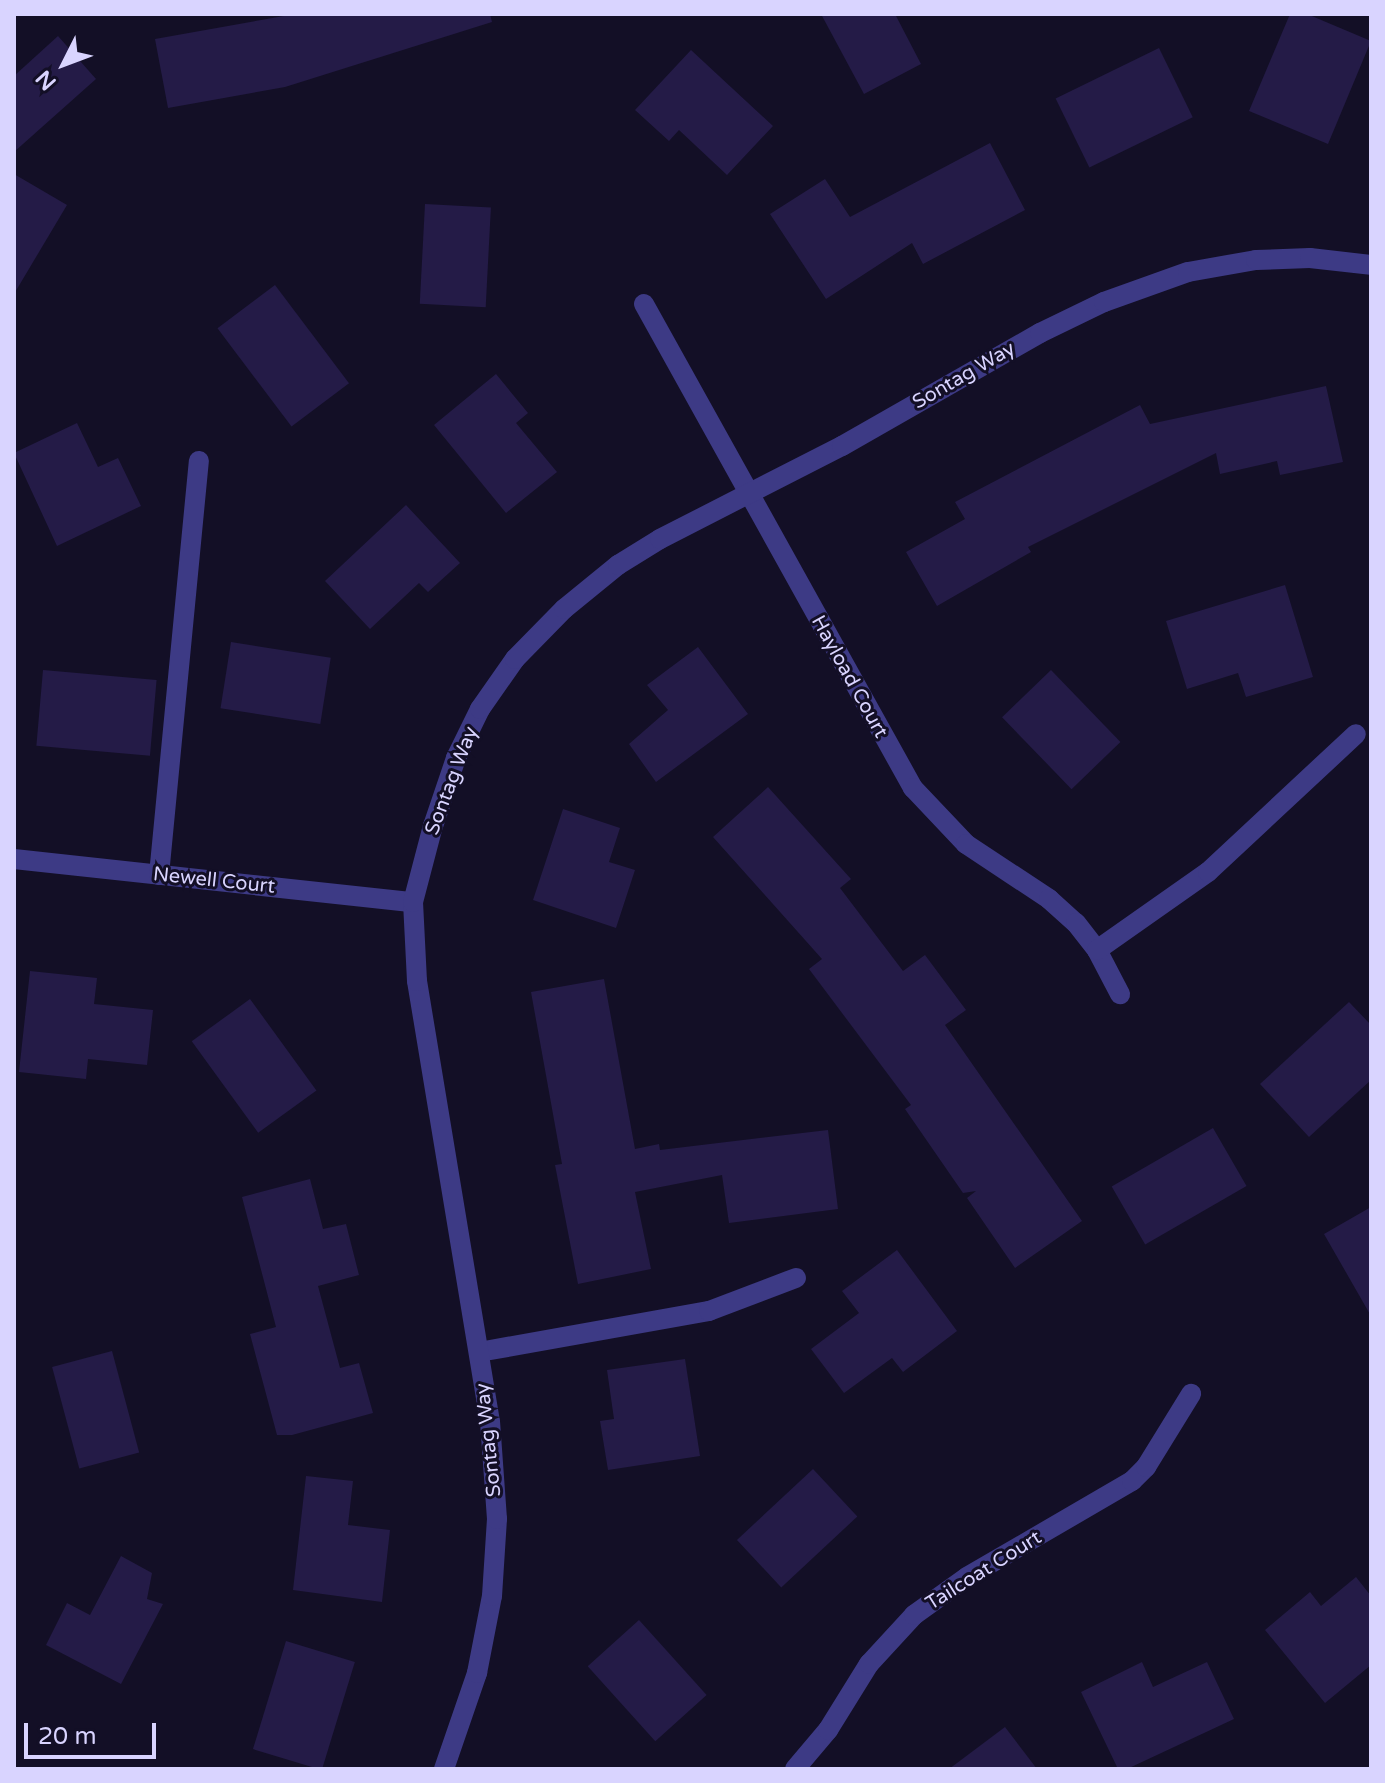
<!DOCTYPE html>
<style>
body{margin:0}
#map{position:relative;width:1385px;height:1783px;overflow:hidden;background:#130f26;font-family:"Varela Round",sans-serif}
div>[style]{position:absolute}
.building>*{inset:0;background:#241b47;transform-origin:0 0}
.minor>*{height:20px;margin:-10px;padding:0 10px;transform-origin:10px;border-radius:10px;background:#3d3a85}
span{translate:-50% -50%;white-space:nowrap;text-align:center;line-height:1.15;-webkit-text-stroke:6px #130f26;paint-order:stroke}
.street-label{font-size:20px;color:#d9d4ff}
.frame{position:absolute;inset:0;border:16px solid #d9d4ff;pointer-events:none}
.north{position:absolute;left:24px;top:24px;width:80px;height:80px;-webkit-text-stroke:6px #130f26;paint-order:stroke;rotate:228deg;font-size:22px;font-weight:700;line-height:32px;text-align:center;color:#d9d4ff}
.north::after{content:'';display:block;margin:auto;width:28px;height:36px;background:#d9d4ff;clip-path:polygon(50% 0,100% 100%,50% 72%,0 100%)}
.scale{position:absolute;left:24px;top:1723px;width:132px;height:36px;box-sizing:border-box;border:4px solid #d9d4ff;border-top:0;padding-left:10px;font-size:24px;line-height:28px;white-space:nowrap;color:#d9d4ff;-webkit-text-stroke:6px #130f26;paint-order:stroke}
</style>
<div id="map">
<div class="building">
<i style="clip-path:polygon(295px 14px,490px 14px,492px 22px,285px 87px,168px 108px,155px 39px)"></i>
<i style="clip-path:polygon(821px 14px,895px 14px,921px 64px,864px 94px)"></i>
<i style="clip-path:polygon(1290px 14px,1307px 14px,1371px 41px,1328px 144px,1249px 111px)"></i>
<i style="clip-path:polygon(58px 36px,96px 79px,14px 152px,14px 76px)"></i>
<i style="left:1159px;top:48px;width:77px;height:115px;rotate:64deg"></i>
<i style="clip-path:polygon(691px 50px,773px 126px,727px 175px,679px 130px,669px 141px,635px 110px)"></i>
<i style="clip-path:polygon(990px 143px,1025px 210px,923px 264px,912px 243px,826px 299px,770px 214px,825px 179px,850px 217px)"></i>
<i style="clip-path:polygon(14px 174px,67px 205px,14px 294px)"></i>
<i style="left:425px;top:204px;width:66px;height:100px;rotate:3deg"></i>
<i style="left:275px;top:285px;width:123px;height:72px;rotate:53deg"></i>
<i style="clip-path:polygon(496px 374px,528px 413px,516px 423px,557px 472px,506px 513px,434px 425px)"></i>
<i style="clip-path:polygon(1326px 386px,1343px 462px,1280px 475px,1277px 461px,1220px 474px,1216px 453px,1028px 547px,1031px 552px,937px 606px,906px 552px,965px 519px,955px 502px,1140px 405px,1150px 424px)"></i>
<i style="clip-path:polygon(77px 423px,98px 467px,118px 458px,141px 506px,57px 546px,14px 453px)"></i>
<i style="clip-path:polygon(406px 505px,460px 563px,428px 592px,419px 583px,370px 629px,325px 581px)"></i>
<i style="clip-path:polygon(1285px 585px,1313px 677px,1246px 697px,1238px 673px,1187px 689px,1166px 621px)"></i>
<i style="left:231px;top:642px;width:101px;height:67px;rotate:9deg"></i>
<i style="clip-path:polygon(698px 647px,748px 714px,656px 782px,629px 744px,668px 710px,647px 685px)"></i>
<i style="left:43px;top:670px;width:114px;height:76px;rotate:5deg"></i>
<i style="left:1051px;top:670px;width:100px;height:68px;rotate:46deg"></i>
<i style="clip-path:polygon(768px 787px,851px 879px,840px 888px,903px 971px,925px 955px,966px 1010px,945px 1025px,1082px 1221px,1015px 1268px,967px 1198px,976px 1191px,963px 1193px,905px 1109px,911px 1105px,809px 969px,822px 959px,713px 837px)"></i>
<i style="clip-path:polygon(563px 809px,620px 828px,609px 862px,635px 870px,616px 928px,533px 900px)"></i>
<i style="clip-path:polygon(30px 971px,97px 978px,94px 1004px,153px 1010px,147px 1065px,88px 1059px,86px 1079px,19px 1072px)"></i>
<i style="clip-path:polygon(604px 979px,635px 1149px,659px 1144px,660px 1150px,828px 1130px,838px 1209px,729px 1223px,722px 1175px,635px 1192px,651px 1269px,578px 1284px,555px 1165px,562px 1164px,531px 992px)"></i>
<i style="left:250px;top:999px;width:113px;height:72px;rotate:54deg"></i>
<i style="clip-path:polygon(1349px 1002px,1371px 1025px,1371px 1080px,1309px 1137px,1260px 1084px)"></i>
<i style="left:1213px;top:1128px;width:67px;height:117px;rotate:60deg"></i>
<i style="clip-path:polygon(310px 1179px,323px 1229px,346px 1224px,359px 1275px,318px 1286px,340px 1368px,359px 1363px,373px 1413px,292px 1435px,277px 1435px,250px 1334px,276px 1327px,242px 1197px)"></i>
<i style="clip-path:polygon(1371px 1207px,1371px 1316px,1324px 1234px)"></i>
<i style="clip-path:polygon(897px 1250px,957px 1331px,903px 1372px,892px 1358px,844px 1393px,811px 1349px,859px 1313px,842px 1291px)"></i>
<i style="left:112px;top:1351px;width:105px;height:62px;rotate:75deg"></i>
<i style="clip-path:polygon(685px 1359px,700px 1456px,608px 1470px,600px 1421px,614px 1419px,607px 1370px)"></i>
<i style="left:813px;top:1469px;width:65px;height:104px;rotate:47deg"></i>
<i style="clip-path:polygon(306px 1476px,353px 1481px,348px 1525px,390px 1530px,382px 1602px,293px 1590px)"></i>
<i style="clip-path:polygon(121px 1556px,152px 1573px,147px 1599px,163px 1604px,121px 1684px,46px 1645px,67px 1603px,90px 1615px)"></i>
<i style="clip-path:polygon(1356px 1577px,1371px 1596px,1371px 1665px,1325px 1703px,1265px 1630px,1310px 1592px,1321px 1606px)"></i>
<i style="left:639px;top:1620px;width:101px;height:69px;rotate:48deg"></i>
<i style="left:286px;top:1641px;width:72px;height:113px;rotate:17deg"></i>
<i style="clip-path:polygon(1142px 1662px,1153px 1687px,1207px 1662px,1234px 1719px,1127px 1769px,1118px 1769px,1081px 1692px)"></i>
<i style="clip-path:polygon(1005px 1727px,1037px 1769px,949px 1769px)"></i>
</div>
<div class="minor">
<i style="left:644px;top:304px;width:554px;rotate:60.94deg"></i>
<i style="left:913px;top:788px;width:77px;rotate:46.6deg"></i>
<i style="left:966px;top:844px;width:100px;rotate:33.5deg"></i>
<i style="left:1049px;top:899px;width:36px;rotate:42deg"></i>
<i style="left:1076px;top:923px;width:34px;rotate:52deg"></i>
<i style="left:1097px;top:950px;width:50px;rotate:62.4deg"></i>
<i style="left:14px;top:859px;width:401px;rotate:6.2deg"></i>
<i style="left:159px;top:875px;width:416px;rotate:-84.5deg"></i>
<i style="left:1097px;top:950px;width:136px;rotate:-35.1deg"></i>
<i style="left:1208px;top:872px;width:202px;rotate:-43deg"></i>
<i style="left:479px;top:1352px;width:234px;rotate:-10.1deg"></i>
<i style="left:709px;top:1311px;width:93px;rotate:-20.8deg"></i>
<i style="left:444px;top:1769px;width:102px;rotate:-71deg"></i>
<i style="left:477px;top:1673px;width:78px;rotate:-79deg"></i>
<i style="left:492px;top:1596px;width:77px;rotate:-86.3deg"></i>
<i style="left:497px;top:1519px;width:97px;rotate:-94.1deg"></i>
<i style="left:490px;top:1422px;width:447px;rotate:-99.4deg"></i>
<i style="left:417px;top:981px;width:79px;rotate:-92.9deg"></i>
<i style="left:413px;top:902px;width:79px;rotate:-75.3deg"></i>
<i style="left:433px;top:826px;width:72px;rotate:-71.3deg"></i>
<i style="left:456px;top:758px;width:55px;rotate:-63.9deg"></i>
<i style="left:480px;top:709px;width:61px;rotate:-55deg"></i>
<i style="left:515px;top:659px;width:70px;rotate:-45.6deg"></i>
<i style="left:564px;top:609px;width:70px;rotate:-39.2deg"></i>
<i style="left:618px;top:565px;width:49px;rotate:-31.8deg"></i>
<i style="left:660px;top:539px;width:204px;rotate:-27.1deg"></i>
<i style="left:842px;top:446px;width:228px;rotate:-29.7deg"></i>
<i style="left:1040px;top:333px;width:71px;rotate:-25.8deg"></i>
<i style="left:1104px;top:302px;width:89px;rotate:-19.7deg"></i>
<i style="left:1188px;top:272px;width:69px;rotate:-10deg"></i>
<i style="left:1256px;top:260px;width:54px;rotate:-2.1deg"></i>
<i style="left:1310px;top:258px;width:61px;rotate:6.5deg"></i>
<i style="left:795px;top:1769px;width:51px;rotate:-49.8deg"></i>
<i style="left:828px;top:1730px;width:78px;rotate:-58.2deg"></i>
<i style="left:869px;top:1664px;width:67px;rotate:-47.4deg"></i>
<i style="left:914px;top:1615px;width:65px;rotate:-35.6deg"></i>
<i style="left:967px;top:1577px;width:191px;rotate:-30.2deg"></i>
<i style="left:1132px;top:1481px;width:20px;rotate:-45deg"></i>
<i style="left:1146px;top:1467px;width:86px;rotate:-58.3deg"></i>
</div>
<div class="street-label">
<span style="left:964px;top:376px;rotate:-30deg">Sontag Way</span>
<span style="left:849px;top:677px;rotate:61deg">Hayload Court</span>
<span style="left:452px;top:781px;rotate:-69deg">Sontag Way</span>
<span style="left:214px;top:881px;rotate:6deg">Newell Court</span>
<span style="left:489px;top:1440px;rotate:-96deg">Sontag Way</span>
<span style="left:984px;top:1571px;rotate:-32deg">Tailcoat Court</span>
</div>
<div class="frame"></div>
<div class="north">N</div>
<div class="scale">20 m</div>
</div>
